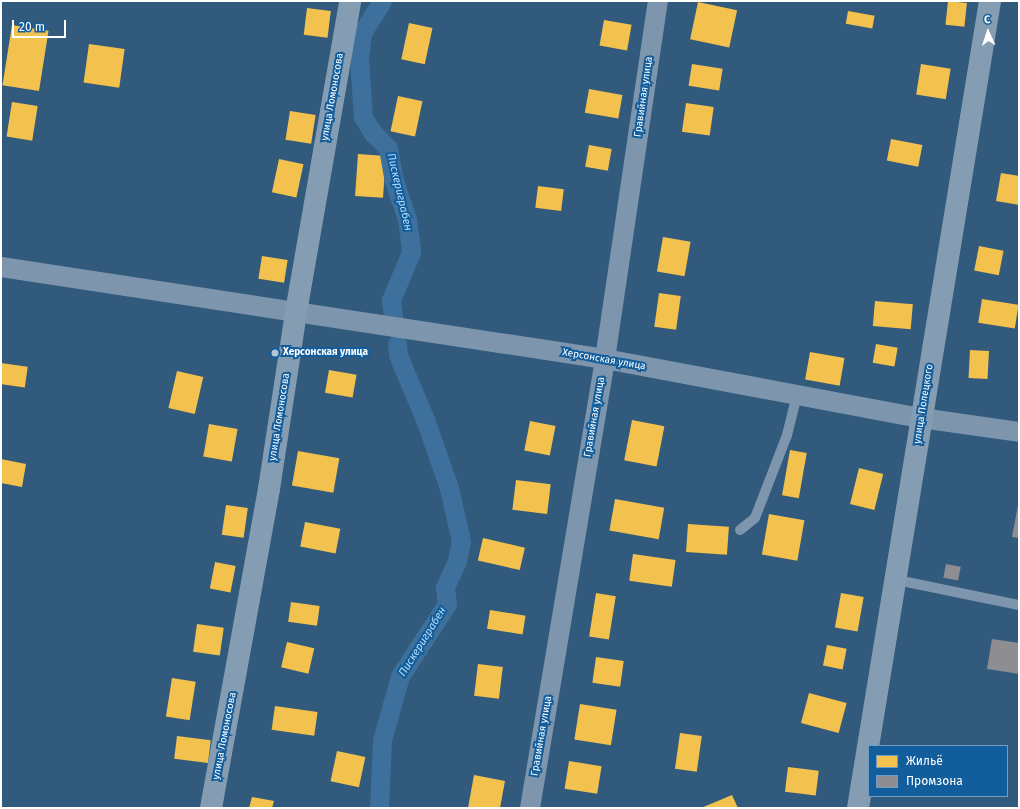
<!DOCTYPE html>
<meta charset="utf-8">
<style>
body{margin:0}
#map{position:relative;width:1020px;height:809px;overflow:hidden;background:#325a7c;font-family:"Fira Sans",sans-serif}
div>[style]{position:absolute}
.homes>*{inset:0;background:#f2c14e;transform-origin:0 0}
.industry>*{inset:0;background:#8d8d92;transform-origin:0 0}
.canal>*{height:19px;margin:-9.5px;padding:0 9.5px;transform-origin:9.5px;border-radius:9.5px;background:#3d709c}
.lane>*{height:10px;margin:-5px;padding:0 5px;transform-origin:5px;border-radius:5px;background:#7d96ae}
.street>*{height:20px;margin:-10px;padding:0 10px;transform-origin:10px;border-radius:10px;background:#7d96ae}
.secondary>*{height:22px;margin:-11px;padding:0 11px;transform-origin:11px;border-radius:11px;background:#849db2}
.dots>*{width:11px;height:11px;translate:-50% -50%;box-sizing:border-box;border:2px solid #125d9c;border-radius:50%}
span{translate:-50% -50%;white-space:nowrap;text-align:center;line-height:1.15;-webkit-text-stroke:4px #125d9c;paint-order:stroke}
.street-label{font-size:10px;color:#fff}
.poi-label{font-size:10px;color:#fff;font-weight:700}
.left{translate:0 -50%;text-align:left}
.water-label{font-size:11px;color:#b4dbfa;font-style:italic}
.frame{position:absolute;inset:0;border:2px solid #fff;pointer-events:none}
.legend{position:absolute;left:868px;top:745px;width:140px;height:52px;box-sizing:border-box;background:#125d9c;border:1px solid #719ec4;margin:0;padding:5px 7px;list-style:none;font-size:12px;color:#fff}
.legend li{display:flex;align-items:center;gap:8px;height:20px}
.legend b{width:20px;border:1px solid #719ec4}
.north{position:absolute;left:968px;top:12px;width:40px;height:40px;-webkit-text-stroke:3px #125d9c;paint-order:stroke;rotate:357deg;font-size:11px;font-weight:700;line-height:16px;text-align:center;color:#fff}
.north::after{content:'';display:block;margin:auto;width:14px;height:18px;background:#fff;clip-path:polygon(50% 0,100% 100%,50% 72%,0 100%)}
.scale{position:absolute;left:12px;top:20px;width:54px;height:18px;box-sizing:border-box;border:2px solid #fff;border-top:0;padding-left:5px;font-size:12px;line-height:14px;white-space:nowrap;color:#fff;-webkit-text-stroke:3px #125d9c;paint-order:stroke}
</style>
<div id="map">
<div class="homes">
<i style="left:948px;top:1px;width:19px;height:24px;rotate:6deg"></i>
<i style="left:698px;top:2px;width:40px;height:38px;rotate:12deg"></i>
<i style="left:307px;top:8px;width:24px;height:27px;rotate:7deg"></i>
<i style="left:848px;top:11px;width:27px;height:13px;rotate:10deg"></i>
<i style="left:604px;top:20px;width:28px;height:26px;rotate:10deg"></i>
<i style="left:409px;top:23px;width:24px;height:37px;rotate:12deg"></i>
<i style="left:12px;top:25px;width:37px;height:61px;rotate:9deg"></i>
<i style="left:89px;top:44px;width:36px;height:39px;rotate:8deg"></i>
<i style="left:692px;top:64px;width:31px;height:22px;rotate:9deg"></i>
<i style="left:921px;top:64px;width:30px;height:31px;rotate:9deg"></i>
<i style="left:589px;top:89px;width:34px;height:24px;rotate:10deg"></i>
<i style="left:398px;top:96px;width:25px;height:36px;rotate:12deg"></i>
<i style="left:12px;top:102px;width:26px;height:35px;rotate:9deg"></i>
<i style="left:686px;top:103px;width:28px;height:29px;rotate:8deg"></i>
<i style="left:290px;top:111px;width:26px;height:29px;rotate:9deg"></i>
<i style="left:891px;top:139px;width:32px;height:22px;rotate:11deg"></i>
<i style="left:589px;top:145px;width:23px;height:22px;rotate:10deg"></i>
<i style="left:358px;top:154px;width:28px;height:42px;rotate:4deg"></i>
<i style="left:279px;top:159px;width:25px;height:34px;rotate:12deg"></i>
<i style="clip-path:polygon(1001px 173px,1019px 176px,1019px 205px,996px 201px)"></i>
<i style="left:538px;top:186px;width:26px;height:22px;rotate:7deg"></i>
<i style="left:663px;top:237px;width:28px;height:35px;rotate:10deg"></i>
<i style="left:979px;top:246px;width:25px;height:25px;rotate:11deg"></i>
<i style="left:262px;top:256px;width:26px;height:23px;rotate:9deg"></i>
<i style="left:659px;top:293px;width:22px;height:34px;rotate:8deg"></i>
<i style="left:982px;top:299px;width:37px;height:24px;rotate:9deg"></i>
<i style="left:875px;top:301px;width:38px;height:25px;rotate:5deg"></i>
<i style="left:876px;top:344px;width:22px;height:19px;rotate:10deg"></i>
<i style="left:970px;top:350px;width:19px;height:28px;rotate:3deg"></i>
<i style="left:810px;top:352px;width:35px;height:28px;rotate:10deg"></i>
<i style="left:1px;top:363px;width:27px;height:21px;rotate:8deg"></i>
<i style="left:329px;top:370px;width:28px;height:23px;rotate:10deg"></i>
<i style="left:177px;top:371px;width:27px;height:38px;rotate:13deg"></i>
<i style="left:632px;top:420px;width:33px;height:41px;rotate:11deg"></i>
<i style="left:530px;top:421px;width:26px;height:30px;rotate:11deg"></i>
<i style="left:209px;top:424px;width:29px;height:33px;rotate:10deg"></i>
<i style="left:790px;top:450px;width:17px;height:46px;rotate:10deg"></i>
<i style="left:298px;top:451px;width:42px;height:35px;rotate:10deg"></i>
<i style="clip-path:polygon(1px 459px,26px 464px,22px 487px,1px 483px)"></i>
<i style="left:859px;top:468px;width:25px;height:37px;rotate:14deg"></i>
<i style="left:516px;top:480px;width:35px;height:30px;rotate:7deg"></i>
<i style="left:615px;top:499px;width:50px;height:32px;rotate:10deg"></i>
<i style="left:226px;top:505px;width:22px;height:30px;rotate:8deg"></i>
<i style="left:769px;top:514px;width:36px;height:41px;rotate:10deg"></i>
<i style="left:305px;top:522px;width:36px;height:25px;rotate:11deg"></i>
<i style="left:688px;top:524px;width:41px;height:28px;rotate:4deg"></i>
<i style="left:483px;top:538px;width:43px;height:23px;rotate:13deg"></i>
<i style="left:633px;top:554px;width:43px;height:27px;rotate:8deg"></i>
<i style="left:215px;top:562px;width:21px;height:27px;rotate:11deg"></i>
<i style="left:596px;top:593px;width:20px;height:44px;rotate:9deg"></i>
<i style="left:841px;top:593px;width:23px;height:35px;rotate:10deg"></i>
<i style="left:291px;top:602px;width:29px;height:20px;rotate:8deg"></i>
<i style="left:490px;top:610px;width:36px;height:19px;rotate:9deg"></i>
<i style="left:197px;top:624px;width:27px;height:28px;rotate:8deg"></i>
<i style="left:287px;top:642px;width:28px;height:26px;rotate:13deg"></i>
<i style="left:827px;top:645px;width:20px;height:21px;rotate:11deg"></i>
<i style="left:596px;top:657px;width:28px;height:26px;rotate:8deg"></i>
<i style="left:478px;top:664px;width:25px;height:32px;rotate:7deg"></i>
<i style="left:172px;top:678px;width:24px;height:39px;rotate:9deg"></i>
<i style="left:809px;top:693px;width:39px;height:31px;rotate:15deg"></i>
<i style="left:580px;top:704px;width:37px;height:36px;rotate:9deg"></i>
<i style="left:275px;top:706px;width:43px;height:24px;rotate:8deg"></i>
<i style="left:680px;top:733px;width:22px;height:36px;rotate:8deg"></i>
<i style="left:177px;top:736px;width:34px;height:23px;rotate:7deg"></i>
<i style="left:337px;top:751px;width:29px;height:31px;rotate:12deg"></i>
<i style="left:569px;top:761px;width:33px;height:28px;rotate:9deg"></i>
<i style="left:788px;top:767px;width:31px;height:25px;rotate:7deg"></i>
<i style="clip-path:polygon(474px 775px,505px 781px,500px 808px,468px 808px)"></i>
<i style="clip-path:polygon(732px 795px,738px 808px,701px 808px)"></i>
<i style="clip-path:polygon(252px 797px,274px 801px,272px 808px,249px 808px)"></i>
</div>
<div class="industry">
<i style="clip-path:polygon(1018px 505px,1019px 505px,1019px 538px,1012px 537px)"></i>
<i style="left:946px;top:564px;width:15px;height:14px;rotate:11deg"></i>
<i style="clip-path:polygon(992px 639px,1019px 643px,1019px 674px,987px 669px)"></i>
</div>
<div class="canal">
<i style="left:382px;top:1px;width:38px;rotate:122deg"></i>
<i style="left:362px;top:33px;width:24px;rotate:97deg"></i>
<i style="left:359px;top:57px;width:60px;rotate:86.2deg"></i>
<i style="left:363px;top:117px;width:19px;rotate:58deg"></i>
<i style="left:373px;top:133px;width:21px;rotate:45deg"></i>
<i style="left:388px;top:148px;width:34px;rotate:80deg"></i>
<i style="left:394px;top:181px;width:39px;rotate:71deg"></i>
<i style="left:407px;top:218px;width:34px;rotate:83deg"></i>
<i style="left:411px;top:252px;width:52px;rotate:112.6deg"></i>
<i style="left:391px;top:300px;width:23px;rotate:83deg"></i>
<i style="left:379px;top:808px;width:68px;rotate:-87.5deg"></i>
<i style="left:382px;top:740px;width:66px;rotate:-74.3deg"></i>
<i style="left:400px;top:676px;width:86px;rotate:-56.9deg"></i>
<i style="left:447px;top:604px;width:17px;rotate:-97deg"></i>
<i style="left:445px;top:587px;width:29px;rotate:-65deg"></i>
<i style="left:457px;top:561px;width:20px;rotate:-79deg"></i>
<i style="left:461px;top:541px;width:54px;rotate:-102.8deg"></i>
<i style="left:449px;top:488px;width:70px;rotate:-109.2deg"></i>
<i style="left:426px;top:422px;width:73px;rotate:-112.7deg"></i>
<i style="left:398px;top:355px;width:11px;rotate:-95deg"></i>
</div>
<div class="lane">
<i style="left:740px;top:530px;width:19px;rotate:-39deg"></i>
<i style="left:755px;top:518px;width:89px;rotate:-68.9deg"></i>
<i style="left:787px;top:435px;width:41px;rotate:-76deg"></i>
<i style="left:897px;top:580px;width:125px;rotate:11.6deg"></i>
</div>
<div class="street">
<i style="left:1px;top:267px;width:611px;rotate:8.66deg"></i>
<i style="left:605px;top:359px;width:321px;rotate:10.6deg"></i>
<i style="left:921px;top:418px;width:99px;rotate:8.1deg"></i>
<i style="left:530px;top:808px;width:455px;rotate:-80.5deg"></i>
<i style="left:605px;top:359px;width:362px;rotate:-81.6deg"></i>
</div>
<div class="secondary">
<i style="left:211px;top:808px;width:324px;rotate:-79.7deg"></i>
<i style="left:269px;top:489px;width:179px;rotate:-81.3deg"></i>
<i style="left:296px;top:312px;width:316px;rotate:-80.1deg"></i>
<i style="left:858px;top:808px;width:818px;rotate:-80.71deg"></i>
</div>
<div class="dots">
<i style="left:275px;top:353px;background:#b7c5d1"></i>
</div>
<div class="street-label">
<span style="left:333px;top:97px;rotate:-80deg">улица Ломоносова</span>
<span style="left:644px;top:97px;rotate:-82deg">Гравийная улица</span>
<span style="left:604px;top:360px;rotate:10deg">Херсонская улица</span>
<span style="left:924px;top:404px;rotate:-81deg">улица Полецкого</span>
<span style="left:280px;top:417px;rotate:-81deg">улица Ломоносова</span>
<span style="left:595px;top:417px;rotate:-80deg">Гравийная улица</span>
<span style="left:225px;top:736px;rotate:-79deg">улица Ломоносова</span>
<span style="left:542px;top:736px;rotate:-80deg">Гравийная улица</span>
</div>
<div class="poi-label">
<span class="left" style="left:283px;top:353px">Херсонская улица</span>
</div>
<div class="water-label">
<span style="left:399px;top:192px;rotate:77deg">Пискериграбен</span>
<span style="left:423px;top:642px;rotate:-58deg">Пискериграбен</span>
</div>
<div class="frame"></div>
<ul class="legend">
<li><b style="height:11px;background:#f2c14e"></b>Жильё</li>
<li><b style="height:11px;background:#8d8d92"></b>Промзона</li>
</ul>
<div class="north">С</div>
<div class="scale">20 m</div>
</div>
